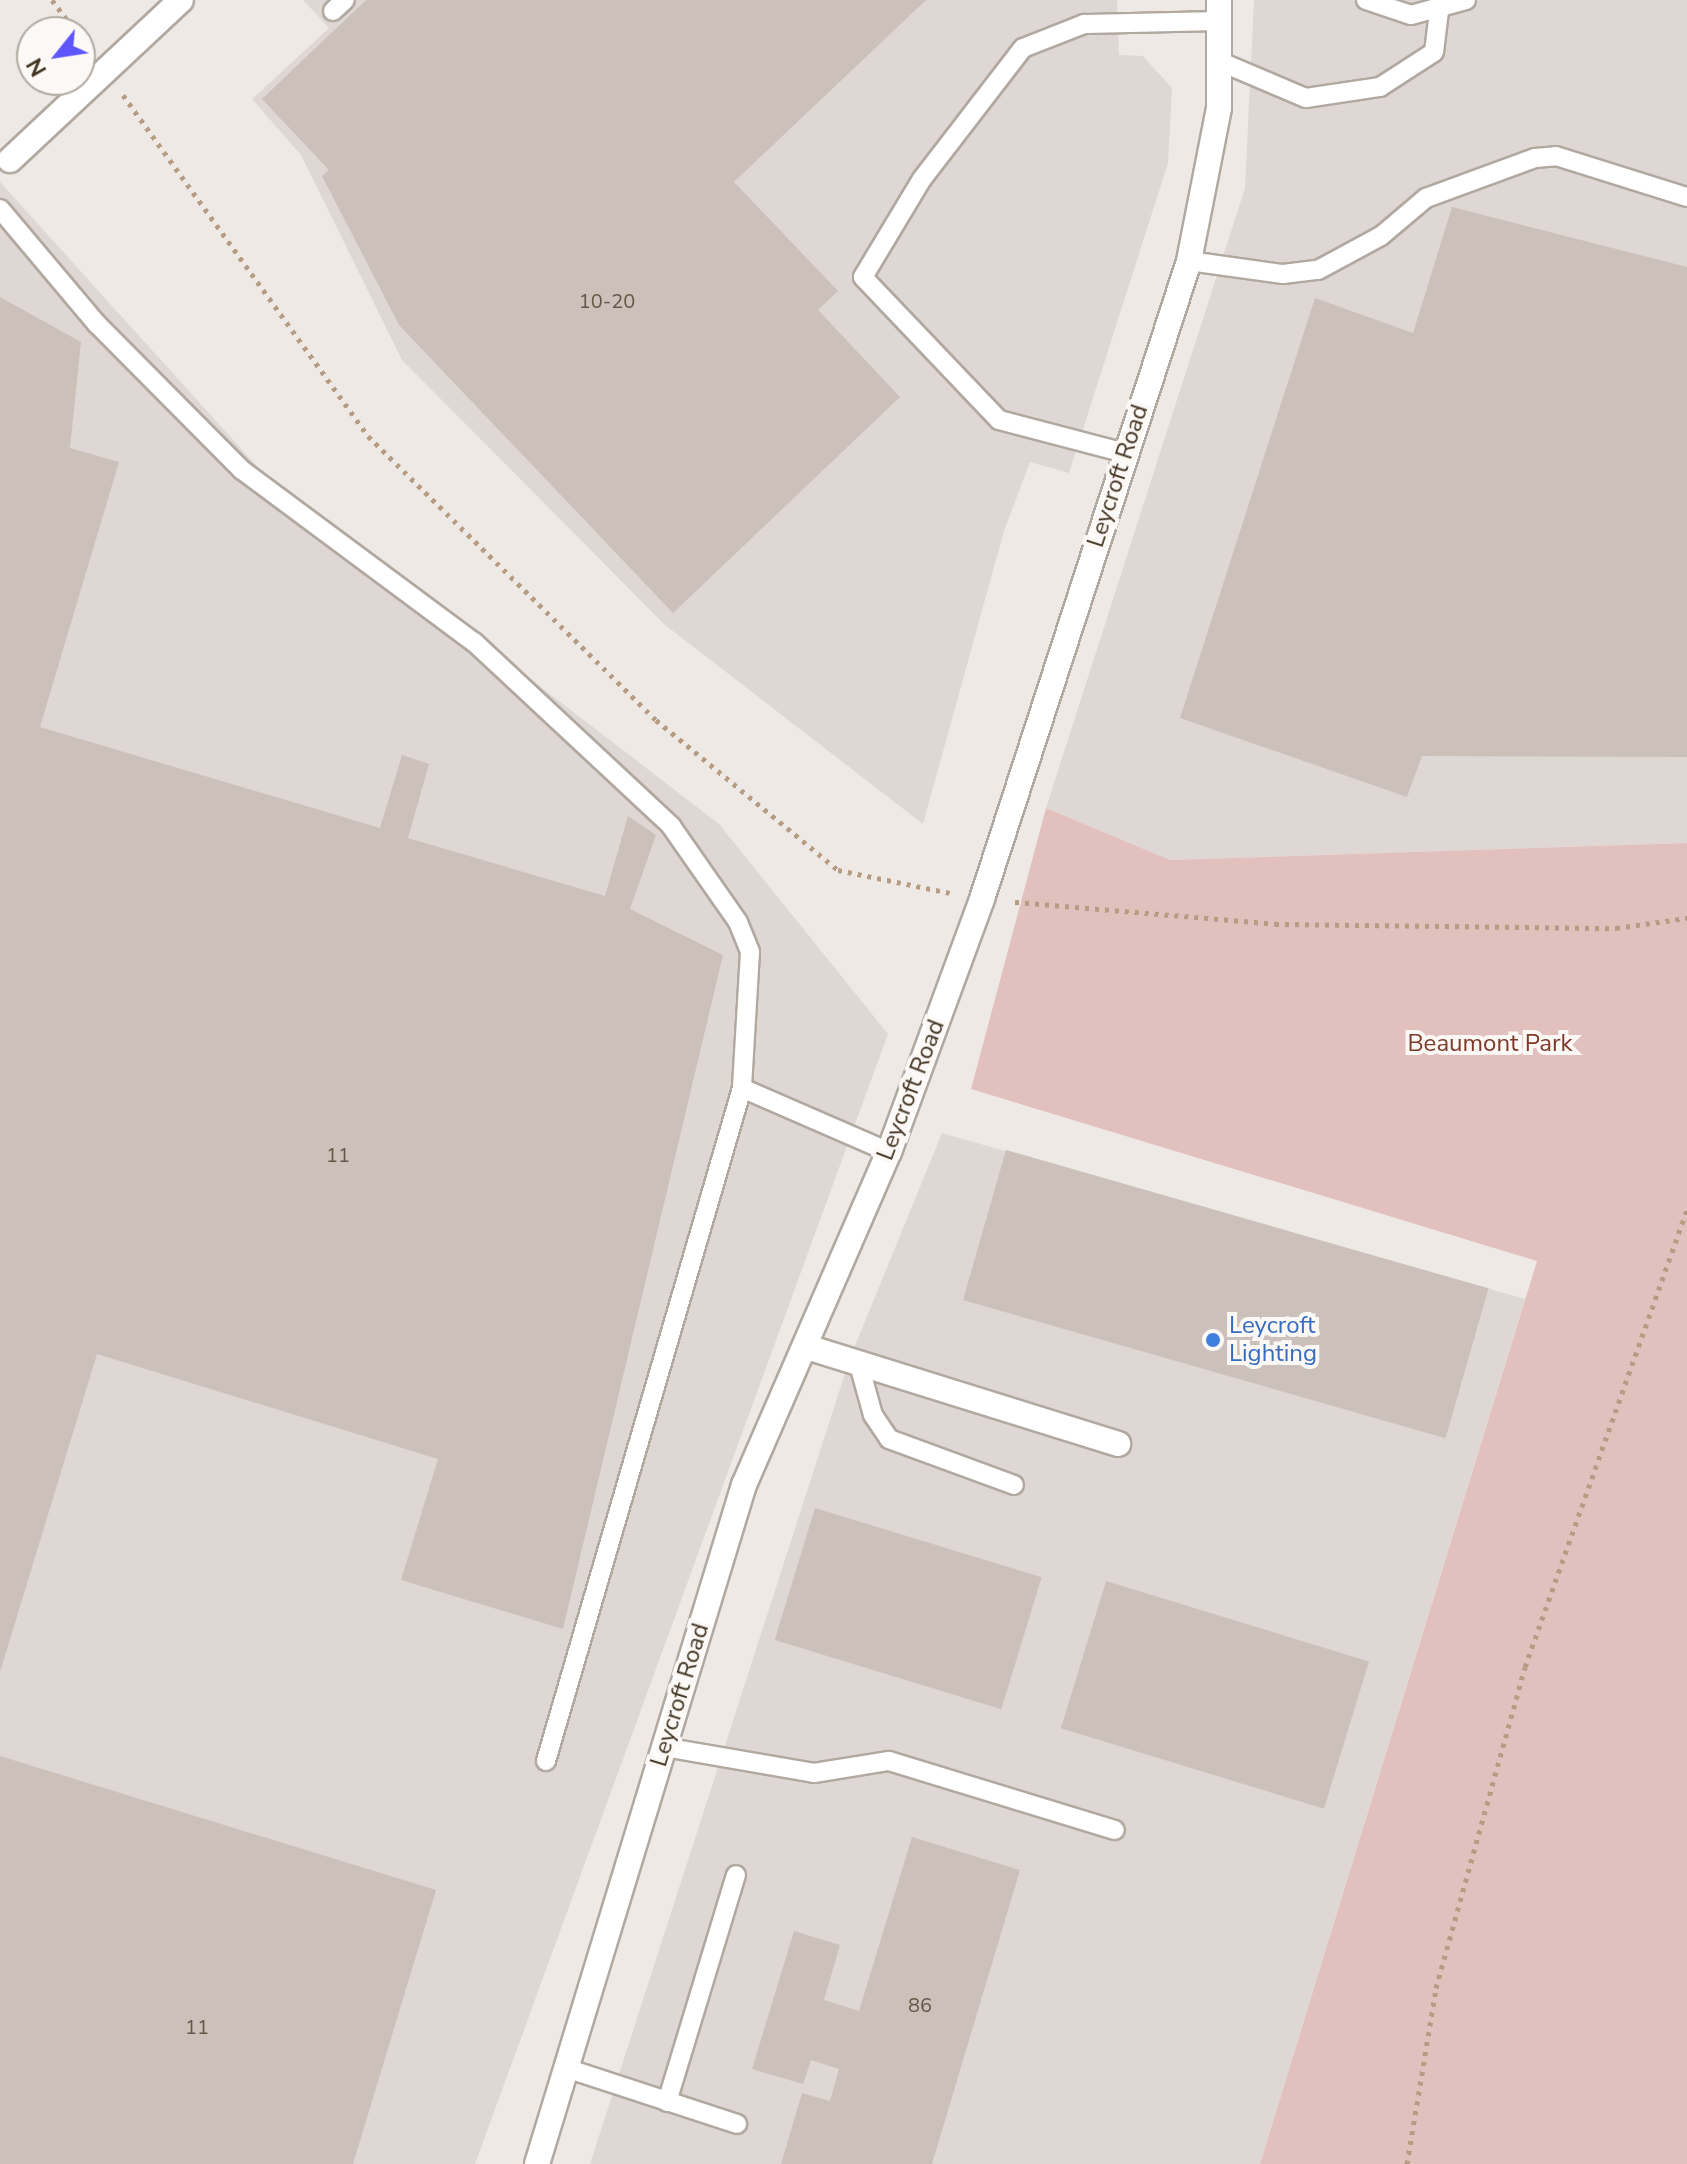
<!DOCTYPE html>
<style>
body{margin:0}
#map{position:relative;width:1687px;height:2164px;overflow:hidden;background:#efe9e5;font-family:"Nunito Sans",sans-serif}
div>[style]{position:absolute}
.built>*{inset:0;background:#dfd7d3}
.green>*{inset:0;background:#e2c0bd}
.building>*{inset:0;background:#cbc1ba;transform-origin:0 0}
.path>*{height:5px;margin-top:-2.5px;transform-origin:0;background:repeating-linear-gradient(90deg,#b69c83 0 4px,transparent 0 10px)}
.roads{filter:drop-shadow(2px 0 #b1a89f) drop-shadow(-2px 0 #b1a89f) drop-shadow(0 2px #b1a89f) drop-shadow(0 -2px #b1a89f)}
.service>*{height:18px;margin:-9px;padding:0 9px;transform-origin:9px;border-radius:9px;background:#fff}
.minor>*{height:24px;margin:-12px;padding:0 12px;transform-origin:12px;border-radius:12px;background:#fff}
.dots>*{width:22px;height:22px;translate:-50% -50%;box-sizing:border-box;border:4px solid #fbf8f6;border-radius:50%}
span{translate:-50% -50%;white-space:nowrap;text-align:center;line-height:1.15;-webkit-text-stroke:8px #fbf8f6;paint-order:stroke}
.number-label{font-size:20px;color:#655748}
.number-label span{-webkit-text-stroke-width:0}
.street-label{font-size:24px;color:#433422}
.park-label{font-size:24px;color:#7e3928}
.shop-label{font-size:24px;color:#366cbe}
.left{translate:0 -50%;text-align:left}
.north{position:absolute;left:16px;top:16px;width:80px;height:80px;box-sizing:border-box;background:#fbf8f6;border:2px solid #b1aaa1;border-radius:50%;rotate:240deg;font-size:22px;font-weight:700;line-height:32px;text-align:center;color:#433422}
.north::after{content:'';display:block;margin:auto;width:28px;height:36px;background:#5f55fd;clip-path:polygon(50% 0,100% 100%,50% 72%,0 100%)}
</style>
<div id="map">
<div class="built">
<i style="clip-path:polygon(303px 0,1117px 0,1119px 55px,1143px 56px,1172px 88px,1168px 163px,1069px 473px,1030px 462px,1004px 531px,923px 824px,665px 625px,402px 360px,301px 155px,252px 99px,329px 28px)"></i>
<i style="clip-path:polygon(1254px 0,1687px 0,1687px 843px,1170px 860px,1046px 808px,1245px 188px)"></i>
<i style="clip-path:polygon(0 182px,264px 474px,719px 824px,888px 1034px,475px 2164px,0 2164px)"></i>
<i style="clip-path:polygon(942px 1133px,1525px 1299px,1260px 2164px,590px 2164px,850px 1358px)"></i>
</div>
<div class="green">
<i style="clip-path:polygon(1046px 808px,1170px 860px,1687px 843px,1687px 2164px,1260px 2164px,1537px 1261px,971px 1089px)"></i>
</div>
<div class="building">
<i style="clip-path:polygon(366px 0,926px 0,734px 182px,838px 291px,818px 310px,900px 397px,673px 613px,399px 325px,322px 176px,329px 170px,262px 99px)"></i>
<i style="clip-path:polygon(1452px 207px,1687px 267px,1687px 757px,1422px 756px,1407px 797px,1180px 718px,1315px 298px,1413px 333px)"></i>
<i style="clip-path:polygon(0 297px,81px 342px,70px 448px,119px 462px,40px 727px,380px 828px,402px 755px,429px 764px,408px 838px,605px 896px,628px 816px,656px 835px,630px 909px,723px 955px,563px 1629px,401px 1580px,438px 1459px,97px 1354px,0 1672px)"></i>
<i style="left:1006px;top:1150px;width:502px;height:156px;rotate:16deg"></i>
<i style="left:815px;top:1508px;width:237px;height:138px;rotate:17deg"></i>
<i style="left:1106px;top:1581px;width:275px;height:154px;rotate:17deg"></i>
<i style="clip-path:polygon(0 1756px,436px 1890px,353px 2164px,0 2164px)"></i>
<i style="clip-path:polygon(912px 1837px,1020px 1870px,932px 2164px,781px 2164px,802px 2093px,830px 2101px,839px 2069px,811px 2060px,803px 2084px,752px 2069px,794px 1931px,840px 1945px,824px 2000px,859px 2011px)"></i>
</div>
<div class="path">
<i style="left:52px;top:0;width:40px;rotate:53deg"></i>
<i style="left:123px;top:95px;width:420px;rotate:54.3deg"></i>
<i style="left:368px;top:436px;width:404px;rotate:44.6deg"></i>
<i style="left:656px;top:720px;width:236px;rotate:39.5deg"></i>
<i style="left:838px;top:870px;width:114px;rotate:11.6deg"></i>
<i style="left:1015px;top:902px;width:261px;rotate:4.8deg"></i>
<i style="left:1275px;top:924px;width:341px;rotate:0.7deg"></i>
<i style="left:1616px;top:928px;width:72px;rotate:-8deg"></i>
<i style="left:1407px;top:2164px;width:178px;rotate:-80.6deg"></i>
<i style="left:1436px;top:1988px;width:333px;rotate:-74.5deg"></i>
<i style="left:1525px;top:1667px;width:486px;rotate:-70.5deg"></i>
</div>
<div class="roads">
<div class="service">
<i style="left:1366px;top:0;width:47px;rotate:18.4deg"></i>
<i style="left:1411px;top:15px;width:57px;rotate:-15.3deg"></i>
<i style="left:333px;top:11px;width:16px;rotate:-43deg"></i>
<i style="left:1221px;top:62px;width:92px;rotate:23deg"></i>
<i style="left:1306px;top:98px;width:75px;rotate:-8.5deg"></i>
<i style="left:1380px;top:87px;width:64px;rotate:-32.9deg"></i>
<i style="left:1434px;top:52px;width:41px;rotate:-83deg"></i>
<i style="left:0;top:209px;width:150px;rotate:49.9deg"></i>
<i style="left:97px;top:324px;width:206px;rotate:45.2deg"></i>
<i style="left:242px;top:470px;width:289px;rotate:36.6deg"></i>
<i style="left:474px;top:642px;width:270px;rotate:43deg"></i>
<i style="left:671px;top:826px;width:117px;rotate:55.1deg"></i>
<i style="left:738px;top:922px;width:32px;rotate:68deg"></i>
<i style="left:750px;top:952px;width:136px;rotate:93.4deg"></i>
<i style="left:742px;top:1088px;width:701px;rotate:106.24deg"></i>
<i style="left:1189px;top:261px;width:95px;rotate:7.9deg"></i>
<i style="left:1283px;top:274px;width:35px;rotate:-7deg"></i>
<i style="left:1318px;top:270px;width:72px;rotate:-28.4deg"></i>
<i style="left:1381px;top:236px;width:59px;rotate:-40.2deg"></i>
<i style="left:1426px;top:198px;width:116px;rotate:-20.2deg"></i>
<i style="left:1535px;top:158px;width:21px;rotate:-5deg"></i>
<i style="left:1556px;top:156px;width:137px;rotate:17.4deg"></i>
<i style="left:1125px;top:453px;width:130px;rotate:-165.3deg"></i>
<i style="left:999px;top:420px;width:197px;rotate:-133.6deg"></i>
<i style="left:863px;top:277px;width:114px;rotate:-59deg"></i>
<i style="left:922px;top:179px;width:165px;rotate:-52.4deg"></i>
<i style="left:1023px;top:48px;width:66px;rotate:-21.5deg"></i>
<i style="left:1084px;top:24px;width:137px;rotate:-1.3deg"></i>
<i style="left:742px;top:1088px;width:160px;rotate:23.5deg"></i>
<i style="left:858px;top:1361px;width:56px;rotate:74.5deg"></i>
<i style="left:873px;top:1415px;width:29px;rotate:56deg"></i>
<i style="left:889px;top:1439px;width:133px;rotate:20.2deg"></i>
<i style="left:664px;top:1747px;width:152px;rotate:9.8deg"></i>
<i style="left:814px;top:1773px;width:76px;rotate:-9.1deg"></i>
<i style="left:889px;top:1761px;width:236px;rotate:17deg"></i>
<i style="left:566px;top:2068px;width:180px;rotate:18.1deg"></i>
<i style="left:667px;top:2102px;width:237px;rotate:-73.1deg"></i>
</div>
<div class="minor">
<i style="left:10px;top:160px;width:234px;rotate:-43.1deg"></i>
<i style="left:807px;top:1347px;width:326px;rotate:17.3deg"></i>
<i style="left:537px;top:2164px;width:710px;rotate:-73.05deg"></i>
<i style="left:744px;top:1485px;width:363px;rotate:-66.5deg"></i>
<i style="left:889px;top:1152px;width:270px;rotate:-69.8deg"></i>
<i style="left:982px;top:899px;width:671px;rotate:-72.02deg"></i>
<i style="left:1189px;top:261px;width:156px;rotate:-78.9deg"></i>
<i style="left:1219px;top:108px;width:108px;rotate:-90deg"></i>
</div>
</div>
<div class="dots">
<i style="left:1213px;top:1340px;background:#3f7fe0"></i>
</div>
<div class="number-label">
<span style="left:607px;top:301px">10-20</span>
<span style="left:338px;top:1155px">11</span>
<span style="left:920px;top:2005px">86</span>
<span style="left:197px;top:2027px">11</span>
</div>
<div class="street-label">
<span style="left:1118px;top:476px;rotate:-72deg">Leycroft Road</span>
<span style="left:911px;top:1090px;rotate:-69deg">Leycroft Road</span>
<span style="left:680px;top:1695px;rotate:-73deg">Leycroft Road</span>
</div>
<div class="park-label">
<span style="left:1490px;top:1044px">Beaumont Park</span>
</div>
<div class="shop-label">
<span class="left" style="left:1229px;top:1340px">Leycroft<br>Lighting</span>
</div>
<div class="north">N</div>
</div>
